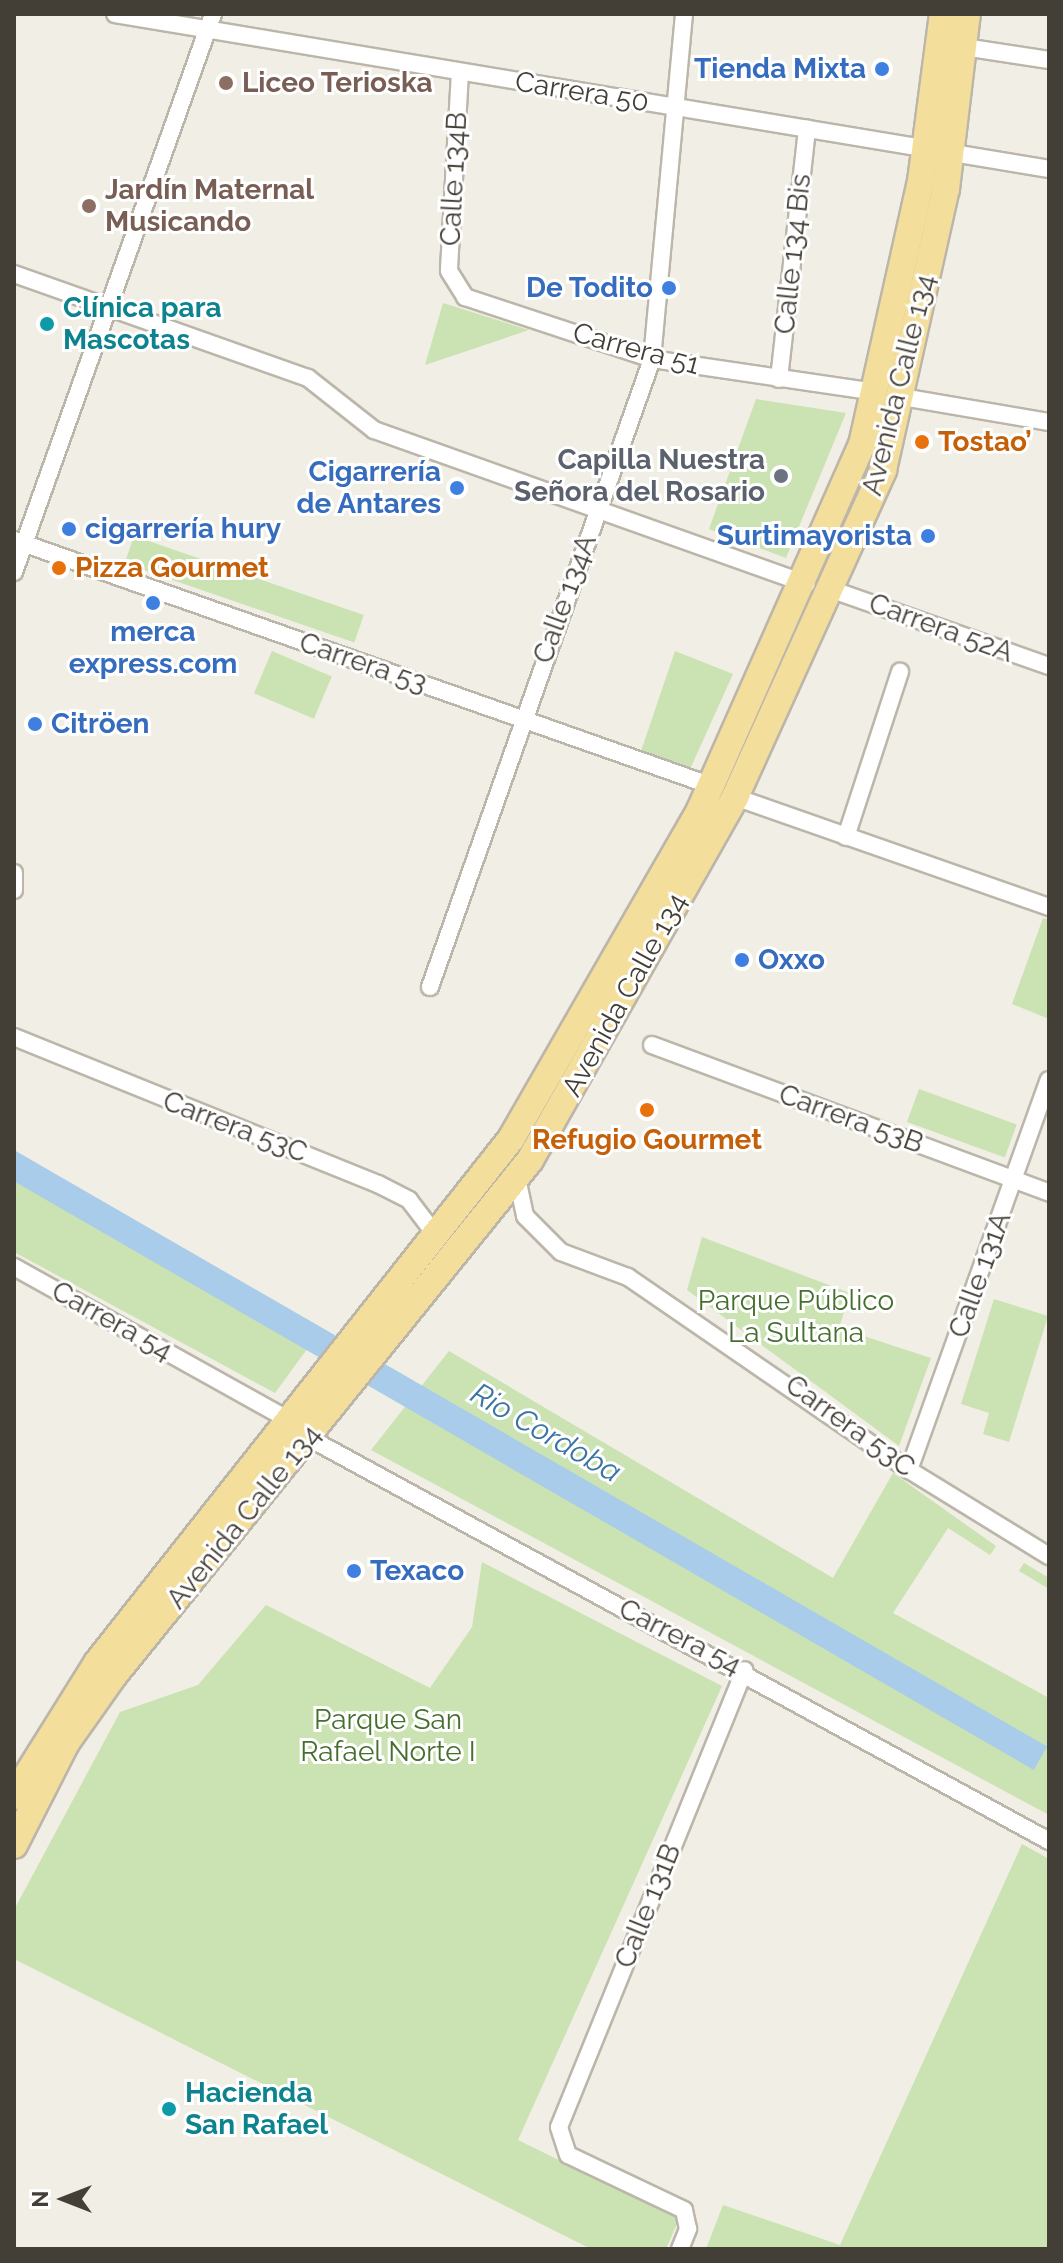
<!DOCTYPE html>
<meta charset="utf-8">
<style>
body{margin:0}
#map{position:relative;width:1063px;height:2263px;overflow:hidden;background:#f1eee6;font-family:Raleway,sans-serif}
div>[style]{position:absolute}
.green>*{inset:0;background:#cbe2b2;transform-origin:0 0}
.water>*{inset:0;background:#a8cce9;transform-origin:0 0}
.roads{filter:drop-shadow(2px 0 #bcb6aa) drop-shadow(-2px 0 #bcb6aa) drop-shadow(0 2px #bcb6aa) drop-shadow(0 -2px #bcb6aa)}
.minor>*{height:16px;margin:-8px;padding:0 8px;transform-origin:8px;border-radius:8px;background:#fff}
.primary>*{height:26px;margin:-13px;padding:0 13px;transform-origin:13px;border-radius:13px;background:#f4de9c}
.dots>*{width:22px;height:22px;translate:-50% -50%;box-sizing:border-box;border:4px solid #fff;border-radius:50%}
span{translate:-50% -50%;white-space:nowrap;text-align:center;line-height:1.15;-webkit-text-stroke:6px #fff;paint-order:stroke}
.shop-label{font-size:28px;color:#366cbe;font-weight:700}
.right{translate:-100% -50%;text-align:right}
.left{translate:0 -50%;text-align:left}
.education-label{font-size:28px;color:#785e54;font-weight:700}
.street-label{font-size:28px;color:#433e36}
.culture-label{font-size:28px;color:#0d838f;font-weight:700}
.food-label{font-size:28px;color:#c56008;font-weight:700}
.worship-label{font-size:28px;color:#5b616d;font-weight:700}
.park-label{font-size:28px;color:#466f2f}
.water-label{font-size:30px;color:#3a74a5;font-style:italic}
.frame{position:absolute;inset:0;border:16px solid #433e36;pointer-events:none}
.north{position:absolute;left:24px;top:2159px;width:80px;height:80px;-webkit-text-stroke:6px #fff;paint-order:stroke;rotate:270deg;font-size:22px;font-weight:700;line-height:32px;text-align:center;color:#433e36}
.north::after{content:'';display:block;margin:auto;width:28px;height:36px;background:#433e36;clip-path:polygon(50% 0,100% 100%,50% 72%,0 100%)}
</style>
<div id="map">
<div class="green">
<i style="clip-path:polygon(443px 303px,529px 330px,425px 365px)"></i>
<i style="clip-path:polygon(756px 399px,846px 413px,786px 558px,709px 529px)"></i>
<i style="left:134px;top:536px;width:243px;height:29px;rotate:19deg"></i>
<i style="left:272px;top:651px;width:65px;height:46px;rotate:23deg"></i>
<i style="clip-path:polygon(675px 651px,733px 674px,691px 767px,641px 751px)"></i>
<i style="clip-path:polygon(1043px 918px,1049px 920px,1049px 1019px,1012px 1004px)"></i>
<i style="left:919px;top:1089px;width:104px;height:35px;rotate:20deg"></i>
<i style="clip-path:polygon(14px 1177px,65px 1203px,310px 1345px,275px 1393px,14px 1252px)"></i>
<i style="clip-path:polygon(702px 1237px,850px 1293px,839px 1328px,931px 1358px,899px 1446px,687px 1290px)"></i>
<i style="clip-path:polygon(994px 1299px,1048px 1316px,1009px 1442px,983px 1434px,989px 1413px,961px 1404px)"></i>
<i style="clip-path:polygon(449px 1351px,833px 1578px,893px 1473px,996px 1546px,990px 1555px,948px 1528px,893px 1613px,1049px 1698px,1049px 1815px,371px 1450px)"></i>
<i style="clip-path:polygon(482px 1562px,722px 1686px,518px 2140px,679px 2219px,666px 2249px,591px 2249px,14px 1959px,14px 1910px,120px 1712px,198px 1685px,266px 1605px,430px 1688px,472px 1627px)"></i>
<i style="clip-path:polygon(1024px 1563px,1049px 1578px,1049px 1589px,1019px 1571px)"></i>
<i style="clip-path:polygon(1022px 1844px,1049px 1859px,1049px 2249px,706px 2249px,723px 2205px,840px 2245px)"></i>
</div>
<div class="water">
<i style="left:14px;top:1150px;width:1193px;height:27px;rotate:30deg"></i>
</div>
<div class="roads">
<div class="minor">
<i style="left:115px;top:14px;width:947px;rotate:9.42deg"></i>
<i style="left:964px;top:47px;width:86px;rotate:8.7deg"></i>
<i style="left:460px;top:72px;width:199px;rotate:93.2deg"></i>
<i style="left:449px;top:271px;width:31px;rotate:58deg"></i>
<i style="left:465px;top:297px;width:197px;rotate:18.3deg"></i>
<i style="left:652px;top:359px;width:226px;rotate:8.4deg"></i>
<i style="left:14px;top:274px;width:312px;rotate:19.5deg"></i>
<i style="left:308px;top:378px;width:84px;rotate:38.2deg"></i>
<i style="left:374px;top:430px;width:459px;rotate:19.6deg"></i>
<i style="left:779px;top:379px;width:252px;rotate:-83.6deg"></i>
<i style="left:902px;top:397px;width:149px;rotate:9.7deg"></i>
<i style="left:14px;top:540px;width:740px;rotate:19.41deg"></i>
<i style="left:14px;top:572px;width:592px;rotate:-70.37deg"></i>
<i style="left:833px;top:590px;width:229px;rotate:19.4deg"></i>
<i style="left:735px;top:797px;width:333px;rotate:19.3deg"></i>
<i style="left:846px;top:837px;width:174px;rotate:-71.9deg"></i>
<i style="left:14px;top:873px;width:17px;rotate:90deg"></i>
<i style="left:430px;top:987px;width:666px;rotate:-70.53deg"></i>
<i style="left:652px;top:359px;width:346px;rotate:-84.7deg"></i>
<i style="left:14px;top:1037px;width:393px;rotate:22deg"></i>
<i style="left:378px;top:1184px;width:35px;rotate:27deg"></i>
<i style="left:409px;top:1200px;width:48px;rotate:52.7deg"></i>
<i style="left:652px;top:1045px;width:424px;rotate:20.4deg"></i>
<i style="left:517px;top:1178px;width:39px;rotate:78deg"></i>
<i style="left:525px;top:1216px;width:51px;rotate:45deg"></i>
<i style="left:561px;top:1252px;width:72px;rotate:20.5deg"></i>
<i style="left:628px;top:1277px;width:341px;rotate:34.5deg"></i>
<i style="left:909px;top:1470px;width:164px;rotate:31.6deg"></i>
<i style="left:14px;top:1267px;width:319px;rotate:29.1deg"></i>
<i style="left:309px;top:1438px;width:843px;rotate:28.57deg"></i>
<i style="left:909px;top:1470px;width:414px;rotate:-70.3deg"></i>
<i style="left:680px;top:2249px;width:22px;rotate:-68deg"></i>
<i style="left:688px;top:2229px;width:19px;rotate:-102deg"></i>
<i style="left:684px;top:2210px;width:128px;rotate:-154.6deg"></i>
<i style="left:568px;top:2155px;width:29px;rotate:-108deg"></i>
<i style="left:559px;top:2127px;width:493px;rotate:-67.9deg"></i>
</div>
<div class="primary">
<i style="left:14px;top:1796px;width:157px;rotate:-58deg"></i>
<i style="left:97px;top:1663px;width:668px;rotate:-51.69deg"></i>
<i style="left:511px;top:1139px;width:379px;rotate:-60.1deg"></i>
<i style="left:700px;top:810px;width:399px;rotate:-66.1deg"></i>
<i style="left:862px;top:445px;width:271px;rotate:-77.4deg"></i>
<i style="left:921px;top:181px;width:168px;rotate:-82.5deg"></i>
<i style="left:14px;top:1845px;width:114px;rotate:-63deg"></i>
<i style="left:66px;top:1743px;width:83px;rotate:-54.8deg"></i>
<i style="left:114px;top:1675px;width:662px;rotate:-51.07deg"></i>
<i style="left:530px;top:1160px;width:417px;rotate:-60.5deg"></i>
<i style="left:735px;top:797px;width:359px;rotate:-65.6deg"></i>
<i style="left:883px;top:470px;width:288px;rotate:-77.4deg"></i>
<i style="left:946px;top:189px;width:176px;rotate:-83.2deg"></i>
</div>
</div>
<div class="dots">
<i style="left:882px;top:69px;background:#3f7fe0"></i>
<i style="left:226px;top:83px;background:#8d6e63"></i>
<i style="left:89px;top:206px;background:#8d6e63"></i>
<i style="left:669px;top:288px;background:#3f7fe0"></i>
<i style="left:47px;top:324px;background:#0f9aa8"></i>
<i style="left:922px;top:442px;background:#e8710a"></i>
<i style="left:781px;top:476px;background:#6b7280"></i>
<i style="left:457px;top:488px;background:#3f7fe0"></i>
<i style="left:69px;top:529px;background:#3f7fe0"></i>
<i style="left:928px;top:536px;background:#3f7fe0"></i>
<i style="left:59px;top:568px;background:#e8710a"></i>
<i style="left:153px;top:603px;background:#3f7fe0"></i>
<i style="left:35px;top:724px;background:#3f7fe0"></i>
<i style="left:742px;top:960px;background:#3f7fe0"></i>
<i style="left:647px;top:1110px;background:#e8710a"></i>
<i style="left:354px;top:1571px;background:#3f7fe0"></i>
<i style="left:169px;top:2109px;background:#0f9aa8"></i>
</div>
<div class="shop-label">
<span class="right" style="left:866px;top:69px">Tienda Mixta</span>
<span class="right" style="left:653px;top:288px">De Todito</span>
<span class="right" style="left:441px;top:488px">Cigarrería<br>de Antares</span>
<span class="left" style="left:85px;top:529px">cigarrería hury</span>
<span class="right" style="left:912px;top:536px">Surtimayorista</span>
<span style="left:153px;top:648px">merca<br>express.com</span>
<span class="left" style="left:51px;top:724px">Citröen</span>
<span class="left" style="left:758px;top:960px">Oxxo</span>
<span class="left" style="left:370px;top:1571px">Texaco</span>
</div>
<div class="education-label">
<span class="left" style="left:242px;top:83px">Liceo Terioska</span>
<span class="left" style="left:105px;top:206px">Jardín Maternal<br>Musicando</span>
</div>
<div class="street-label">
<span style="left:582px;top:92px;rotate:9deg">Carrera 50</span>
<span style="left:454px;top:179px;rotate:-87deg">Calle 134B</span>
<span style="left:793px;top:254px;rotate:-84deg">Calle 134 Bis</span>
<span style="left:636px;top:349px;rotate:15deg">Carrera 51</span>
<span style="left:899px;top:385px;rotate:-76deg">Avenida Calle 134</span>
<span style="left:565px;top:599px;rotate:-70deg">Calle 134A</span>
<span style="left:941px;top:628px;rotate:20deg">Carrera 52A</span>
<span style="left:363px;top:663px;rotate:19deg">Carrera 53</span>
<span style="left:625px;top:995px;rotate:-61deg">Avenida Calle 134</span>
<span style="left:851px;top:1119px;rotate:20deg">Carrera 53B</span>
<span style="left:235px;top:1127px;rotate:21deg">Carrera 53C</span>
<span style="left:980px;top:1275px;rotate:-70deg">Calle 131A</span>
<span style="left:112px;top:1321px;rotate:29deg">Carrera 54</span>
<span style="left:850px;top:1426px;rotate:36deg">Carrera 53C</span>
<span style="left:244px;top:1517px;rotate:-51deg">Avenida Calle 134</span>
<span style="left:680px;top:1637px;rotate:27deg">Carrera 54</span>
<span style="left:648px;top:1906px;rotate:-68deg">Calle 131B</span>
</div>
<div class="culture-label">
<span class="left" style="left:63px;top:324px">Clínica para<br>Mascotas</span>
<span class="left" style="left:185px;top:2109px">Hacienda<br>San Rafael</span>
</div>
<div class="food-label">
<span class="left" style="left:938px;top:442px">Tostao’</span>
<span class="left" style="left:75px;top:568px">Pizza Gourmet</span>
<span style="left:647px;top:1140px">Refugio Gourmet</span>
</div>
<div class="worship-label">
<span class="right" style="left:765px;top:476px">Capilla Nuestra<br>Señora del Rosario</span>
</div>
<div class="park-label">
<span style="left:796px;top:1317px">Parque Público<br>La Sultana</span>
<span style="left:388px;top:1736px">Parque San<br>Rafael Norte I</span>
</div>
<div class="water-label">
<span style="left:546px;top:1433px;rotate:30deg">Rio Cordoba</span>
</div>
<div class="frame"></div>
<div class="north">N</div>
</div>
